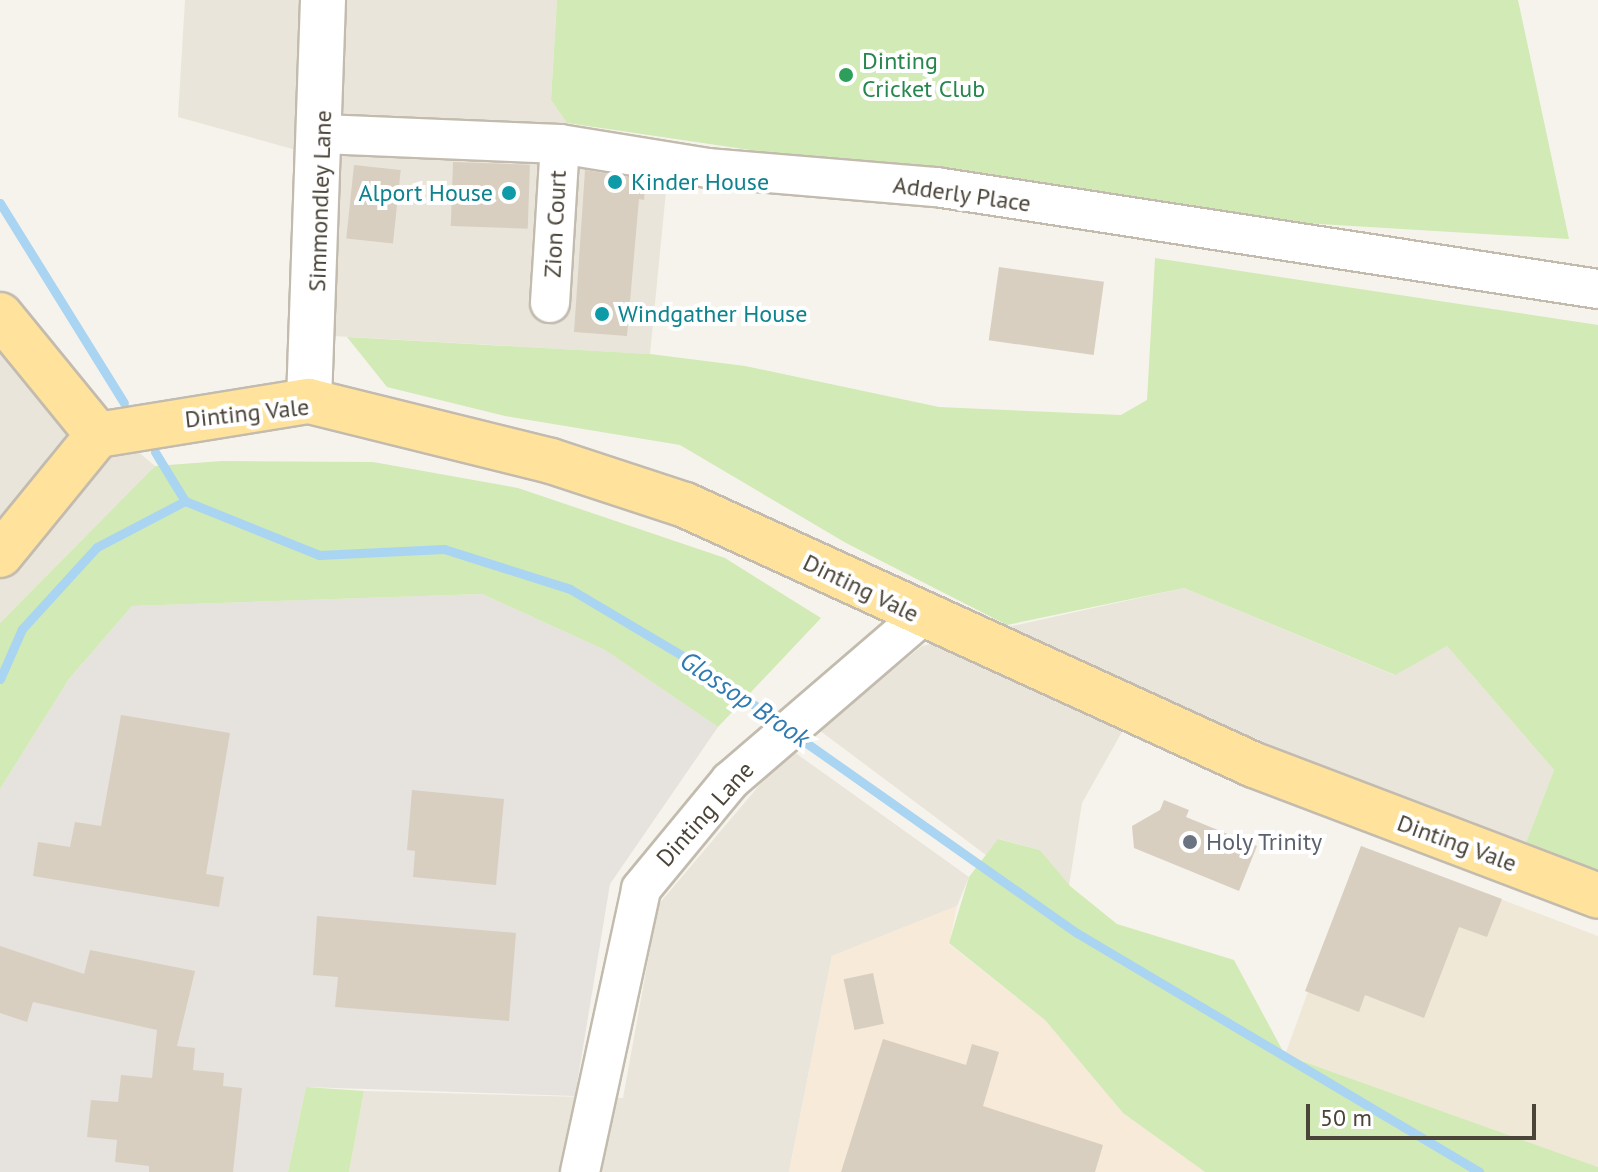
<!DOCTYPE html>
<style>
body{margin:0}
#map{position:relative;width:1598px;height:1172px;overflow:hidden;background:#f6f3ec;font-family:"PT Sans",sans-serif}
div>[style]{position:absolute}
.residential>*{inset:0;background:#eae5da}
.commercial>*{inset:0;background:#f7ead8}
.industrial>*{inset:0;background:#e6e2dd}
.education>*{inset:0;background:#efe8d6}
.green>*{inset:0;background:#d2eab5}
.stream>*{height:9px;margin:-4.5px;padding:0 4.5px;transform-origin:4.5px;border-radius:4.5px;background:#a9d4f2}
.building>*{inset:0;background:#d8cfc1;transform-origin:0 0}
.roads{filter:drop-shadow(2px 0 #c2bbae) drop-shadow(-2px 0 #c2bbae) drop-shadow(0 2px #c2bbae) drop-shadow(0 -2px #c2bbae)}
.minor>*{height:38px;margin:-19px;padding:0 19px;transform-origin:19px;border-radius:19px;background:#fff}
.tertiary>*{height:44px;margin:-22px;padding:0 22px;transform-origin:22px;border-radius:22px;background:#fff}
.primary>*{height:44px;margin:-22px;padding:0 22px;transform-origin:22px;border-radius:22px;background:#ffe39c}
.dots>*{width:22px;height:22px;translate:-50% -50%;box-sizing:border-box;border:4px solid #fff;border-radius:50%}
span{translate:-50% -50%;white-space:nowrap;text-align:center;line-height:1.15;-webkit-text-stroke:8px #fff;paint-order:stroke}
.leisure-label{font-size:24px;color:#27864d}
.left{translate:0 -50%;text-align:left}
.culture-label{font-size:24px;color:#0d838f}
.right{translate:-100% -50%;text-align:right}
.street-label{font-size:24px;color:#4b4439}
.worship-label{font-size:24px;color:#5b616d}
.water-label{font-size:26px;color:#2e7ab2;font-style:italic}
.scale{position:absolute;left:1306px;top:1104px;width:230px;height:36px;box-sizing:border-box;border:4px solid #4b4439;border-top:0;padding-left:10px;font-size:24px;line-height:28px;white-space:nowrap;color:#4b4439;-webkit-text-stroke:6px #fff;paint-order:stroke}
</style>
<div id="map">
<div class="residential">
<i style="clip-path:polygon(185px 0,557px 0,551px 100px,567px 123px,560px 144px,669px 161px,650px 354px,315px 335px,321px 157px,178px 117px)"></i>
<i style="clip-path:polygon(0 336px,155px 466px,0 623px)"></i>
<i style="clip-path:polygon(1184px 588px,1394px 675px,1447px 646px,1554px 770px,1522px 853px,1145px 691px,1082px 803px,1069px 886px,1040px 850px,999px 839px,986px 855px,819px 730px,922px 646px)"></i>
<i style="clip-path:polygon(790px 749px,969px 877px,957px 906px,832px 956px,789px 1172px,349px 1172px,364px 1091px,623px 1098px,658px 905px)"></i>
</div>
<div class="commercial">
<i style="clip-path:polygon(957px 906px,949px 944px,1045px 1020px,1123px 1113px,1205px 1172px,789px 1172px,832px 956px)"></i>
</div>
<div class="industrial">
<i style="clip-path:polygon(482px 594px,605px 650px,718px 727px,610px 884px,575px 1096px,306px 1087px,288px 1172px,0 1172px,0 789px,69px 679px,132px 606px)"></i>
</div>
<div class="education">
<i style="clip-path:polygon(1361px 846px,1598px 936px,1598px 1167px,1285px 1055px)"></i>
</div>
<div class="green">
<i style="clip-path:polygon(557px 0,1518px 0,1569px 239px,1203px 217px,567px 123px,551px 100px)"></i>
<i style="clip-path:polygon(1155px 258px,1598px 325px,1598px 882px,1522px 853px,1554px 770px,1447px 646px,1395px 675px,1184px 588px,1007px 625px,846px 543px,680px 445px,505px 416px,387px 387px,347px 337px,650px 354px,745px 366px,939px 407px,1121px 415px,1147px 400px)"></i>
<i style="clip-path:polygon(222px 461px,373px 462px,518px 488px,725px 558px,821px 618px,718px 727px,605px 650px,482px 594px,132px 606px,69px 679px,0 789px,0 623px,155px 466px)"></i>
<i style="clip-path:polygon(998px 839px,1040px 850px,1070px 886px,1117px 924px,1234px 960px,1285px 1055px,1598px 1167px,1598px 1172px,1205px 1172px,1123px 1113px,1045px 1020px,949px 943px,969px 877px)"></i>
<i style="clip-path:polygon(306px 1087px,364px 1091px,349px 1172px,288px 1172px)"></i>
</div>
<div class="stream">
<i style="left:0;top:203px;width:235px;rotate:58.2deg"></i>
<i style="left:155px;top:452px;width:57px;rotate:58.5deg"></i>
<i style="left:0;top:679px;width:55px;rotate:-66.3deg"></i>
<i style="left:22px;top:629px;width:111px;rotate:-47.6deg"></i>
<i style="left:97px;top:547px;width:99px;rotate:-27.6deg"></i>
<i style="left:185px;top:501px;width:144px;rotate:21.9deg"></i>
<i style="left:319px;top:555px;width:125px;rotate:-2.7deg"></i>
<i style="left:444px;top:549px;width:132px;rotate:17.6deg"></i>
<i style="left:570px;top:589px;width:161px;rotate:30.7deg"></i>
<i style="left:708px;top:671px;width:93px;rotate:36.3deg"></i>
<i style="left:795px;top:735px;width:345px;rotate:35.1deg"></i>
<i style="left:1077px;top:933px;width:468px;rotate:30.7deg"></i>
</div>
<div class="building">
<i style="left:453px;top:162px;width:77px;height:64px;rotate:2deg"></i>
<i style="left:354px;top:165px;width:47px;height:74px;rotate:6deg"></i>
<i style="clip-path:polygon(585px 170px,646px 180px,644px 200px,639px 199px,627px 336px,574px 332px)"></i>
<i style="left:999px;top:267px;width:106px;height:74px;rotate:8deg"></i>
<i style="clip-path:polygon(121px 715px,230px 733px,206px 874px,224px 877px,219px 907px,33px 876px,38px 842px,70px 847px,75px 822px,101px 826px)"></i>
<i style="clip-path:polygon(412px 790px,504px 799px,496px 885px,413px 877px,415px 851px,407px 850px)"></i>
<i style="clip-path:polygon(1164px 800px,1189px 810px,1186px 817px,1257px 846px,1239px 891px,1134px 848px,1132px 826px,1160px 810px)"></i>
<i style="clip-path:polygon(1361px 846px,1502px 899px,1487px 937px,1459px 927px,1424px 1018px,1365px 995px,1359px 1012px,1305px 991px)"></i>
<i style="clip-path:polygon(317px 916px,516px 933px,509px 1021px,335px 1007px,338px 977px,313px 975px)"></i>
<i style="clip-path:polygon(0 946px,84px 974px,90px 950px,195px 971px,177px 1046px,195px 1048px,193px 1070px,224px 1073px,223px 1086px,242px 1088px,233px 1172px,149px 1172px,149px 1166px,115px 1162px,117px 1140px,87px 1137px,91px 1100px,118px 1102px,121px 1075px,152px 1078px,157px 1030px,33px 1002px,27px 1022px,0 1013px)"></i>
<i style="left:873px;top:973px;width:52px;height:30px;rotate:78deg"></i>
<i style="clip-path:polygon(883px 1039px,966px 1065px,972px 1044px,999px 1052px,983px 1106px,1103px 1145px,1095px 1172px,841px 1172px)"></i>
</div>
<div class="roads">
<div class="minor">
<i style="left:322px;top:134px;width:238px;rotate:2.4deg"></i>
<i style="left:560px;top:144px;width:150px;rotate:9.2deg"></i>
<i style="left:708px;top:168px;width:229px;rotate:4.8deg"></i>
<i style="left:936px;top:187px;width:670px;rotate:8.76deg"></i>
<i style="left:550px;top:303px;width:159px;rotate:-86.4deg"></i>
<i style="left:580px;top:1172px;width:289px;rotate:-77.8deg"></i>
<i style="left:641px;top:889px;width:140px;rotate:-50.5deg"></i>
<i style="left:730px;top:781px;width:252px;rotate:-40.7deg"></i>
</div>
<div class="tertiary">
<i style="left:309px;top:401px;width:401px;rotate:-88deg"></i>
</div>
<div class="primary">
<i style="left:0;top:315px;width:155px;rotate:50.8deg"></i>
<i style="left:98px;top:435px;width:214px;rotate:-9.2deg"></i>
<i style="left:309px;top:401px;width:249px;rotate:13.9deg"></i>
<i style="left:551px;top:461px;width:141px;rotate:18.2deg"></i>
<i style="left:685px;top:505px;width:626px;rotate:24.56deg"></i>
<i style="left:1254px;top:765px;width:368px;rotate:20.8deg"></i>
<i style="left:0;top:555px;width:155px;rotate:-50.8deg"></i>
</div>
</div>
<div class="dots">
<i style="left:846px;top:75px;background:#2e9e5b"></i>
<i style="left:615px;top:182px;background:#0f9aa8"></i>
<i style="left:509px;top:193px;background:#0f9aa8"></i>
<i style="left:602px;top:314px;background:#0f9aa8"></i>
<i style="left:1190px;top:842px;background:#6b7280"></i>
</div>
<div class="leisure-label">
<span class="left" style="left:862px;top:75px">Dinting<br>Cricket Club</span>
</div>
<div class="culture-label">
<span class="left" style="left:631px;top:182px">Kinder House</span>
<span class="right" style="left:493px;top:193px">Alport House</span>
<span class="left" style="left:618px;top:314px">Windgather House</span>
</div>
<div class="street-label">
<span style="left:962px;top:194px;rotate:8deg">Adderly Place</span>
<span style="left:320px;top:201px;rotate:-88deg">Simmondley Lane</span>
<span style="left:555px;top:224px;rotate:-87deg">Zion Court</span>
<span style="left:247px;top:413px;rotate:-6deg">Dinting Vale</span>
<span style="left:861px;top:588px;rotate:26deg">Dinting Vale</span>
<span style="left:705px;top:814px;rotate:-48deg">Dinting Lane</span>
<span style="left:1457px;top:843px;rotate:20deg">Dinting Vale</span>
</div>
<div class="worship-label">
<span class="left" style="left:1206px;top:842px">Holy Trinity</span>
</div>
<div class="water-label">
<span style="left:745px;top:699px;rotate:34deg">Glossop Brook</span>
</div>
<div class="scale">50 m</div>
</div>
